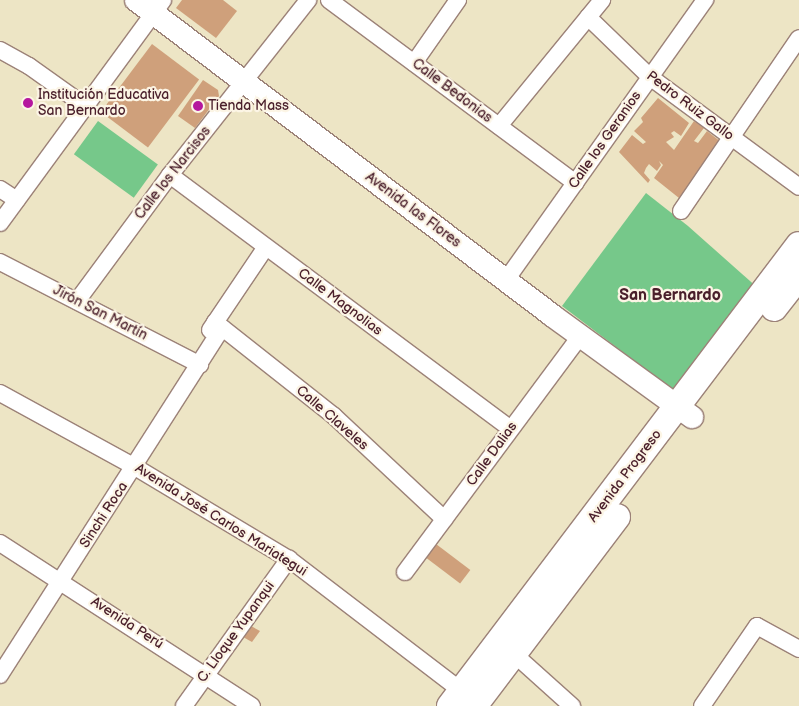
<!DOCTYPE html>
<meta charset="utf-8">
<style>
body{margin:0}
#map{position:relative;width:799px;height:706px;overflow:hidden;background:#ede5c5;font-family:"Balsamiq Sans",sans-serif}
div>[style]{position:absolute}
.green>*{inset:0;background:#76c88a;transform-origin:0 0}
.building>*{inset:0;background:#cfa07b;transform-origin:0 0}
.roads{filter:drop-shadow(1px 0 #9c8278) drop-shadow(-1px 0 #9c8278) drop-shadow(0 1px #9c8278) drop-shadow(0 -1px #9c8278)}
.street>*{height:16px;margin:-8px;padding:0 8px;transform-origin:8px;border-radius:8px;background:#fff}
.secondary>*{height:22px;margin:-11px;padding:0 11px;transform-origin:11px;border-radius:11px;background:#fff}
.primary>*{height:26px;margin:-13px;padding:0 13px;transform-origin:13px;border-radius:13px;background:#fff}
.dots>*{width:14px;height:14px;translate:-50% -50%;box-sizing:border-box;border:2px solid #fcf5e5;border-radius:50%}
span{translate:-50% -50%;white-space:nowrap;text-align:center;line-height:1.15;-webkit-text-stroke:4.5px #fcf5e5;paint-order:stroke}
.street-label{font-size:14px;color:#4a1f2b}
.poi-label{font-size:14px;color:#4a1f2b}
.left{translate:0 -50%;text-align:left}
.quarter-label{font-size:16px;color:#4a1f2b;font-weight:700}
</style>
<div id="map">
<div class="green">
<i style="left:98px;top:121px;width:74px;height:41px;rotate:36deg"></i>
<i style="clip-path:polygon(646px 193px,688px 226px,759px 289px,678px 394px,562px 306px)"></i>
</div>
<div class="building">
<i style="clip-path:polygon(182px 0,223px 0,237px 11px,216px 38px,176px 8px)"></i>
<i style="left:152px;top:44px;width:59px;height:85px;rotate:37deg"></i>
<i style="clip-path:polygon(203px 80px,218px 90px,219px 96px,195px 128px,178px 116px)"></i>
<i style="clip-path:polygon(658px 98px,689px 123px,681px 136px,674px 131px,671px 133px,674px 137px,666px 142px,674px 150px,694px 121px,704px 128px,694px 141px,698px 143px,707px 131px,721px 142px,679px 198px,654px 178px,663px 165px,659px 161px,661px 165px,657px 171px,649px 164px,646px 168px,644px 173px,650px 180px,648px 183px,619px 152px,632px 135px,643px 144px,646px 142px,634px 131px,643px 122px,641px 118px)"></i>
<i style="left:436px;top:544px;width:43px;height:17px;rotate:37deg"></i>
<i style="clip-path:polygon(251px 626px,260px 631px,252px 642px,243px 637px)"></i>
</div>
<div class="roads">
<div class="street">
<i style="left:329px;top:0;width:307px;rotate:36.6deg"></i>
<i style="left:588px;top:17px;width:86px;rotate:44.1deg"></i>
<i style="left:650px;top:77px;width:185px;rotate:36.4deg"></i>
<i style="left:0;top:50px;width:33px;rotate:29deg"></i>
<i style="left:29px;top:66px;width:69px;rotate:35.5deg"></i>
<i style="left:414px;top:63px;width:77px;rotate:-55.1deg"></i>
<i style="left:499px;top:126px;width:163px;rotate:-50.7deg"></i>
<i style="left:170px;top:175px;width:424px;rotate:36.7deg"></i>
<i style="left:0;top:189px;width:20px;rotate:33deg"></i>
<i style="left:681px;top:211px;width:209px;rotate:-55.7deg"></i>
<i style="left:0;top:223px;width:276px;rotate:-53.8deg"></i>
<i style="left:0;top:262px;width:225px;rotate:27.2deg"></i>
<i style="left:506px;top:280px;width:344px;rotate:-54.6deg"></i>
<i style="left:77px;top:301px;width:157px;rotate:-53.6deg"></i>
<i style="left:170px;top:175px;width:223px;rotate:-51.7deg"></i>
<i style="left:215px;top:322px;width:152px;rotate:38.3deg"></i>
<i style="left:334px;top:416px;width:151px;rotate:43.1deg"></i>
<i style="left:210px;top:330px;width:100px;rotate:-56deg"></i>
<i style="left:0;top:393px;width:154px;rotate:28.7deg"></i>
<i style="left:135px;top:467px;width:179px;rotate:30.9deg"></i>
<i style="left:289px;top:559px;width:224px;rotate:37.4deg"></i>
<i style="left:0;top:543px;width:300px;rotate:32.9deg"></i>
<i style="left:405px;top:572px;width:294px;rotate:-53.4deg"></i>
<i style="left:514px;top:654px;width:78px;rotate:41.9deg"></i>
<i style="left:0;top:675px;width:412px;rotate:-57.4deg"></i>
<i style="left:184px;top:706px;width:181px;rotate:-54.5deg"></i>
<i style="left:702px;top:706px;width:97px;rotate:-55.5deg"></i>
<i style="left:757px;top:626px;width:48px;rotate:28.7deg"></i>
</div>
<div class="secondary">
<i style="left:136px;top:0;width:523px;rotate:37.15deg"></i>
<i style="left:553px;top:316px;width:172px;rotate:36deg"></i>
</div>
<div class="primary">
<i style="left:774px;top:308px;width:41px;rotate:-52deg"></i>
<i style="left:450px;top:706px;width:578px;rotate:-52.87deg"></i>
<i style="left:474px;top:706px;width:237px;rotate:-52.9deg"></i>
</div>
</div>
<div class="dots">
<i style="left:28px;top:103px;background:#b5179e"></i>
<i style="left:198px;top:106px;background:#b5179e"></i>
</div>
<div class="street-label">
<span style="left:452px;top:91px;rotate:37deg">Calle Bedonias</span>
<span style="left:690px;top:106px;rotate:37deg">Pedro Ruiz Gallo</span>
<span style="left:605px;top:140px;rotate:-55deg">Calle los Geranios</span>
<span style="left:173px;top:173px;rotate:-52deg">Calle los Narcisos</span>
<span style="left:413px;top:210px;rotate:37deg">Avenida las Flores</span>
<span style="left:340px;top:302px;rotate:37deg">Calle Magnolias</span>
<span style="left:100px;top:313px;rotate:27deg">Jirón San Martín</span>
<span style="left:332px;top:418px;rotate:41deg">Calle Claveles</span>
<span style="left:492px;top:454px;rotate:-54deg">Calle Dalias</span>
<span style="left:625px;top:476px;rotate:-53deg">Avenida Progreso</span>
<span style="left:104px;top:515px;rotate:-57deg">Sinchi Roca</span>
<span style="left:221px;top:520px;rotate:32deg">Avenida José Carlos Mariategui</span>
<span style="left:127px;top:623px;rotate:33deg">Avenida Perú</span>
<span style="left:236px;top:632px;rotate:-54deg">C. Lloque Yupanqui</span>
</div>
<div class="poi-label">
<span class="left" style="left:38px;top:103px">Institución Educativa<br>San Bernardo</span>
<span class="left" style="left:208px;top:106px">Tienda Mass</span>
</div>
<div class="quarter-label">
<span style="left:670px;top:296px">San Bernardo</span>
</div>
</div>
